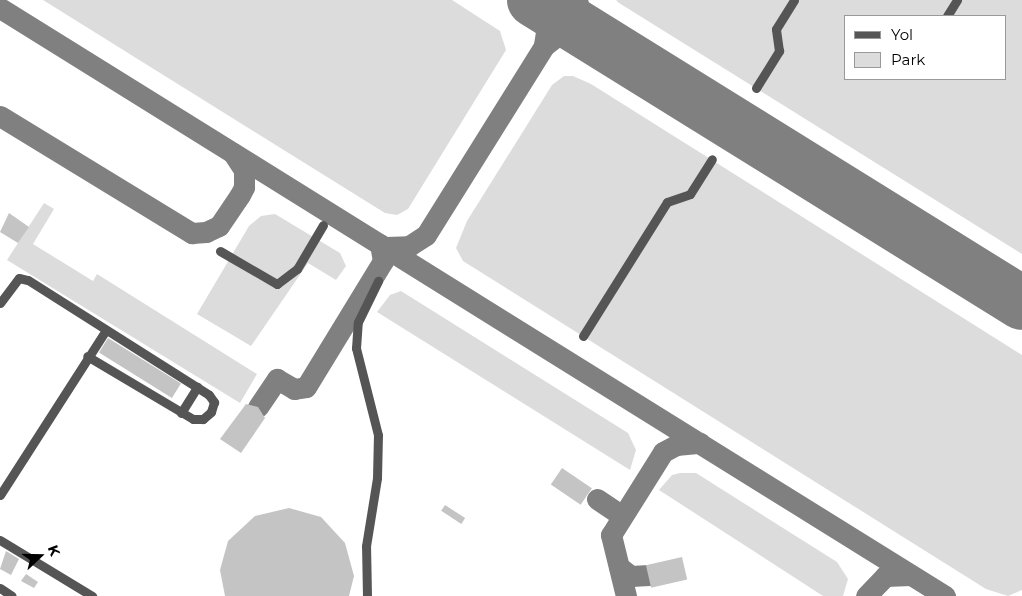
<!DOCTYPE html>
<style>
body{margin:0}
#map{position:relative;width:1022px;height:596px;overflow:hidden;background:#fff;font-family:Montserrat,sans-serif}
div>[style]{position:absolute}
.green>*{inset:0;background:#dcdcdc}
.taxiway>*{height:21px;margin:-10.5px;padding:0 10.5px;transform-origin:10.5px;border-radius:10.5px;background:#808080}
.runway>*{height:54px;margin:-27px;padding:0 27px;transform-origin:27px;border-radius:27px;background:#808080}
.building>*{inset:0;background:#c4c4c4;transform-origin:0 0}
.minor>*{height:9px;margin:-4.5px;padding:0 4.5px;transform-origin:4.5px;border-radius:4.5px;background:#555}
span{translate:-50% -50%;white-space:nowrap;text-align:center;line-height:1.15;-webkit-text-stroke:5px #fff;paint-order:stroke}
.legend{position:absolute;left:844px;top:15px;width:162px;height:65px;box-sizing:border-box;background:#fff;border:1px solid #999;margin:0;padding:6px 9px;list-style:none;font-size:15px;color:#000}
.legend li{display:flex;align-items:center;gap:10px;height:25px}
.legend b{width:25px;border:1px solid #999}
.north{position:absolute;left:15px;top:531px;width:50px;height:50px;-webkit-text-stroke:4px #fff;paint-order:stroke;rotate:69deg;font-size:14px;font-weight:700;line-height:20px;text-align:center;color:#000}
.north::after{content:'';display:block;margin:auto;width:18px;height:22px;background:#000;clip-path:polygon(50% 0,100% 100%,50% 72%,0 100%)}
</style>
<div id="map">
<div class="green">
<i style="clip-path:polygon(43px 0,452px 0,500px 31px,506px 50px,408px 209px,397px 215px,385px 213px)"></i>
<i style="clip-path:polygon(evenodd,616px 0,1022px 0,1022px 254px,619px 3px,616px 0,846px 16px,1006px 16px,1006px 79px,846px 79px,846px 16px)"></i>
<i style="clip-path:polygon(564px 76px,573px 76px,591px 84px,1022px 355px,1022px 590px,1008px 596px,986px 589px,463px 261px,456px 248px,467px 221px,552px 85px)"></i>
<i style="clip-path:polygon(44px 203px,54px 209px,33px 244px,93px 281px,97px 274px,257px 374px,240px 403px,7px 260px)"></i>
<i style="clip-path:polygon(275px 214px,340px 253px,346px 266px,336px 280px,308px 263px,251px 346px,197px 314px,249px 226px,261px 216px)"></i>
<i style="clip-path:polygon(401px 291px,628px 433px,636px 450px,630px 470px,377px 312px,390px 295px)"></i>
<i style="clip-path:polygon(680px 473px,696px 473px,837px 562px,848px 579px,843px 596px,823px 596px,659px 490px,672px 475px)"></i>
</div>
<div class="taxiway">
<i style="left:536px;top:1px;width:27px;rotate:66deg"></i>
<i style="left:547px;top:26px;width:20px;rotate:99deg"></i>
<i style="left:536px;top:1px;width:25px;rotate:-2deg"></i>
<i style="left:0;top:8px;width:1113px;rotate:31.89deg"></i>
<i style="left:0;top:116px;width:225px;rotate:31.4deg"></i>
<i style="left:192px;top:233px;width:14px;rotate:-4deg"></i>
<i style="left:206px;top:232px;width:14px;rotate:-25deg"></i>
<i style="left:219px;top:226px;width:37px;rotate:-56deg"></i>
<i style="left:240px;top:195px;width:9px;rotate:-63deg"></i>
<i style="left:244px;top:187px;width:17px;rotate:-90deg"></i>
<i style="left:244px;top:170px;width:20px;rotate:-123deg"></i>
<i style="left:385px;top:247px;width:24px;rotate:-2deg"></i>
<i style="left:409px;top:246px;width:20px;rotate:-33deg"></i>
<i style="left:426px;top:235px;width:223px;rotate:-58deg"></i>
<i style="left:544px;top:46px;width:16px;rotate:-38deg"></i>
<i style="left:557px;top:36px;width:28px;rotate:-8deg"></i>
<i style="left:585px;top:32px;width:33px;rotate:-104deg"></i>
<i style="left:258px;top:407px;width:34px;rotate:-56deg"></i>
<i style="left:277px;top:379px;width:20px;rotate:30deg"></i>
<i style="left:294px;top:389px;width:12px;rotate:-9deg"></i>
<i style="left:306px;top:387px;width:148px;rotate:-58.6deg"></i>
<i style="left:383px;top:261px;width:17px;rotate:-100deg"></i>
<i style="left:597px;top:499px;width:22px;rotate:34deg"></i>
<i style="left:619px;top:567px;width:15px;rotate:37deg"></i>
<i style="left:631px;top:576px;width:18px;rotate:-3deg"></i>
<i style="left:626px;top:596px;width:63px;rotate:-103.8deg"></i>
<i style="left:611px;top:535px;width:98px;rotate:-57.9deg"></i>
<i style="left:663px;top:452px;width:15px;rotate:-28deg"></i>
<i style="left:676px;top:445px;width:24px;rotate:-5deg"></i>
<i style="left:866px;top:596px;width:28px;rotate:-46deg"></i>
<i style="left:885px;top:576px;width:26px;rotate:-2deg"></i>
</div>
<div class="runway">
<i style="left:534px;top:0;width:574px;rotate:31.84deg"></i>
</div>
<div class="building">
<i style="clip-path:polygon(9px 213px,29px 227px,18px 243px,0 232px)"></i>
<i style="left:108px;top:338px;width:86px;height:17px;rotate:32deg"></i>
<i style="clip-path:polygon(246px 404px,258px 407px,265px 418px,241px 453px,220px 439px)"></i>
<i style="left:562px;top:468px;width:36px;height:20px;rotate:34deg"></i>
<i style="left:445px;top:505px;width:24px;height:7px;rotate:33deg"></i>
<i style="clip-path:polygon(289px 508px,321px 517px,345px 543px,354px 576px,349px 596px,225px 596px,220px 570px,228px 541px,255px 516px)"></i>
<i style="clip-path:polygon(6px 551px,19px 559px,11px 575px,0 569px)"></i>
<i style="left:682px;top:557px;width:23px;height:37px;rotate:77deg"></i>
<i style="clip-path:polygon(26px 574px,38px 582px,34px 588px,21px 581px)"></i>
</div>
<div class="minor">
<i style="left:947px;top:16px;width:19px;rotate:-58deg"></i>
<i style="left:756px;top:88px;width:44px;rotate:-58.1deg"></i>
<i style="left:779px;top:51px;width:22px;rotate:-98deg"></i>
<i style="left:776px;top:29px;width:34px;rotate:-58deg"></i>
<i style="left:220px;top:251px;width:66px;rotate:30.1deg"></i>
<i style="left:277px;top:284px;width:25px;rotate:-37deg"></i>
<i style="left:297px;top:269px;width:51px;rotate:-59.4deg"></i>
<i style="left:0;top:303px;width:31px;rotate:-53deg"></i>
<i style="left:19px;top:278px;width:9px;rotate:13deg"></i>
<i style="left:28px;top:280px;width:214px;rotate:32.4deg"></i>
<i style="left:209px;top:395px;width:9px;rotate:54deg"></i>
<i style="left:214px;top:402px;width:10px;rotate:107deg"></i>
<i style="left:211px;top:412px;width:11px;rotate:139deg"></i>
<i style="left:203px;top:419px;width:10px;rotate:180deg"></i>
<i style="left:193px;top:419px;width:123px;rotate:-149.3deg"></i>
<i style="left:583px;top:336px;width:158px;rotate:-57.9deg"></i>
<i style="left:667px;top:202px;width:24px;rotate:-19deg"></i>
<i style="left:690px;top:194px;width:41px;rotate:-57.8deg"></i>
<i style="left:181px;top:413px;width:31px;rotate:-58deg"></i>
<i style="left:0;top:495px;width:196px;rotate:-57.3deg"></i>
<i style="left:0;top:540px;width:108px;rotate:31.3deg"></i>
<i style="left:0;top:588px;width:14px;rotate:34deg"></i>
<i style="left:367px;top:596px;width:50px;rotate:-91.1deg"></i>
<i style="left:366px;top:546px;width:69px;rotate:-80.8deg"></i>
<i style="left:377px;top:478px;width:43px;rotate:-88.7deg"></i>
<i style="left:378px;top:435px;width:90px;rotate:-104.2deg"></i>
<i style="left:356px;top:348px;width:26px;rotate:-86deg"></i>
<i style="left:358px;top:322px;width:46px;rotate:-64deg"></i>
</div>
<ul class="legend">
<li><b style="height:6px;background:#555"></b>Yol</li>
<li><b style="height:14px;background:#dcdcdc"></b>Park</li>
</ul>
<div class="north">K</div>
</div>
